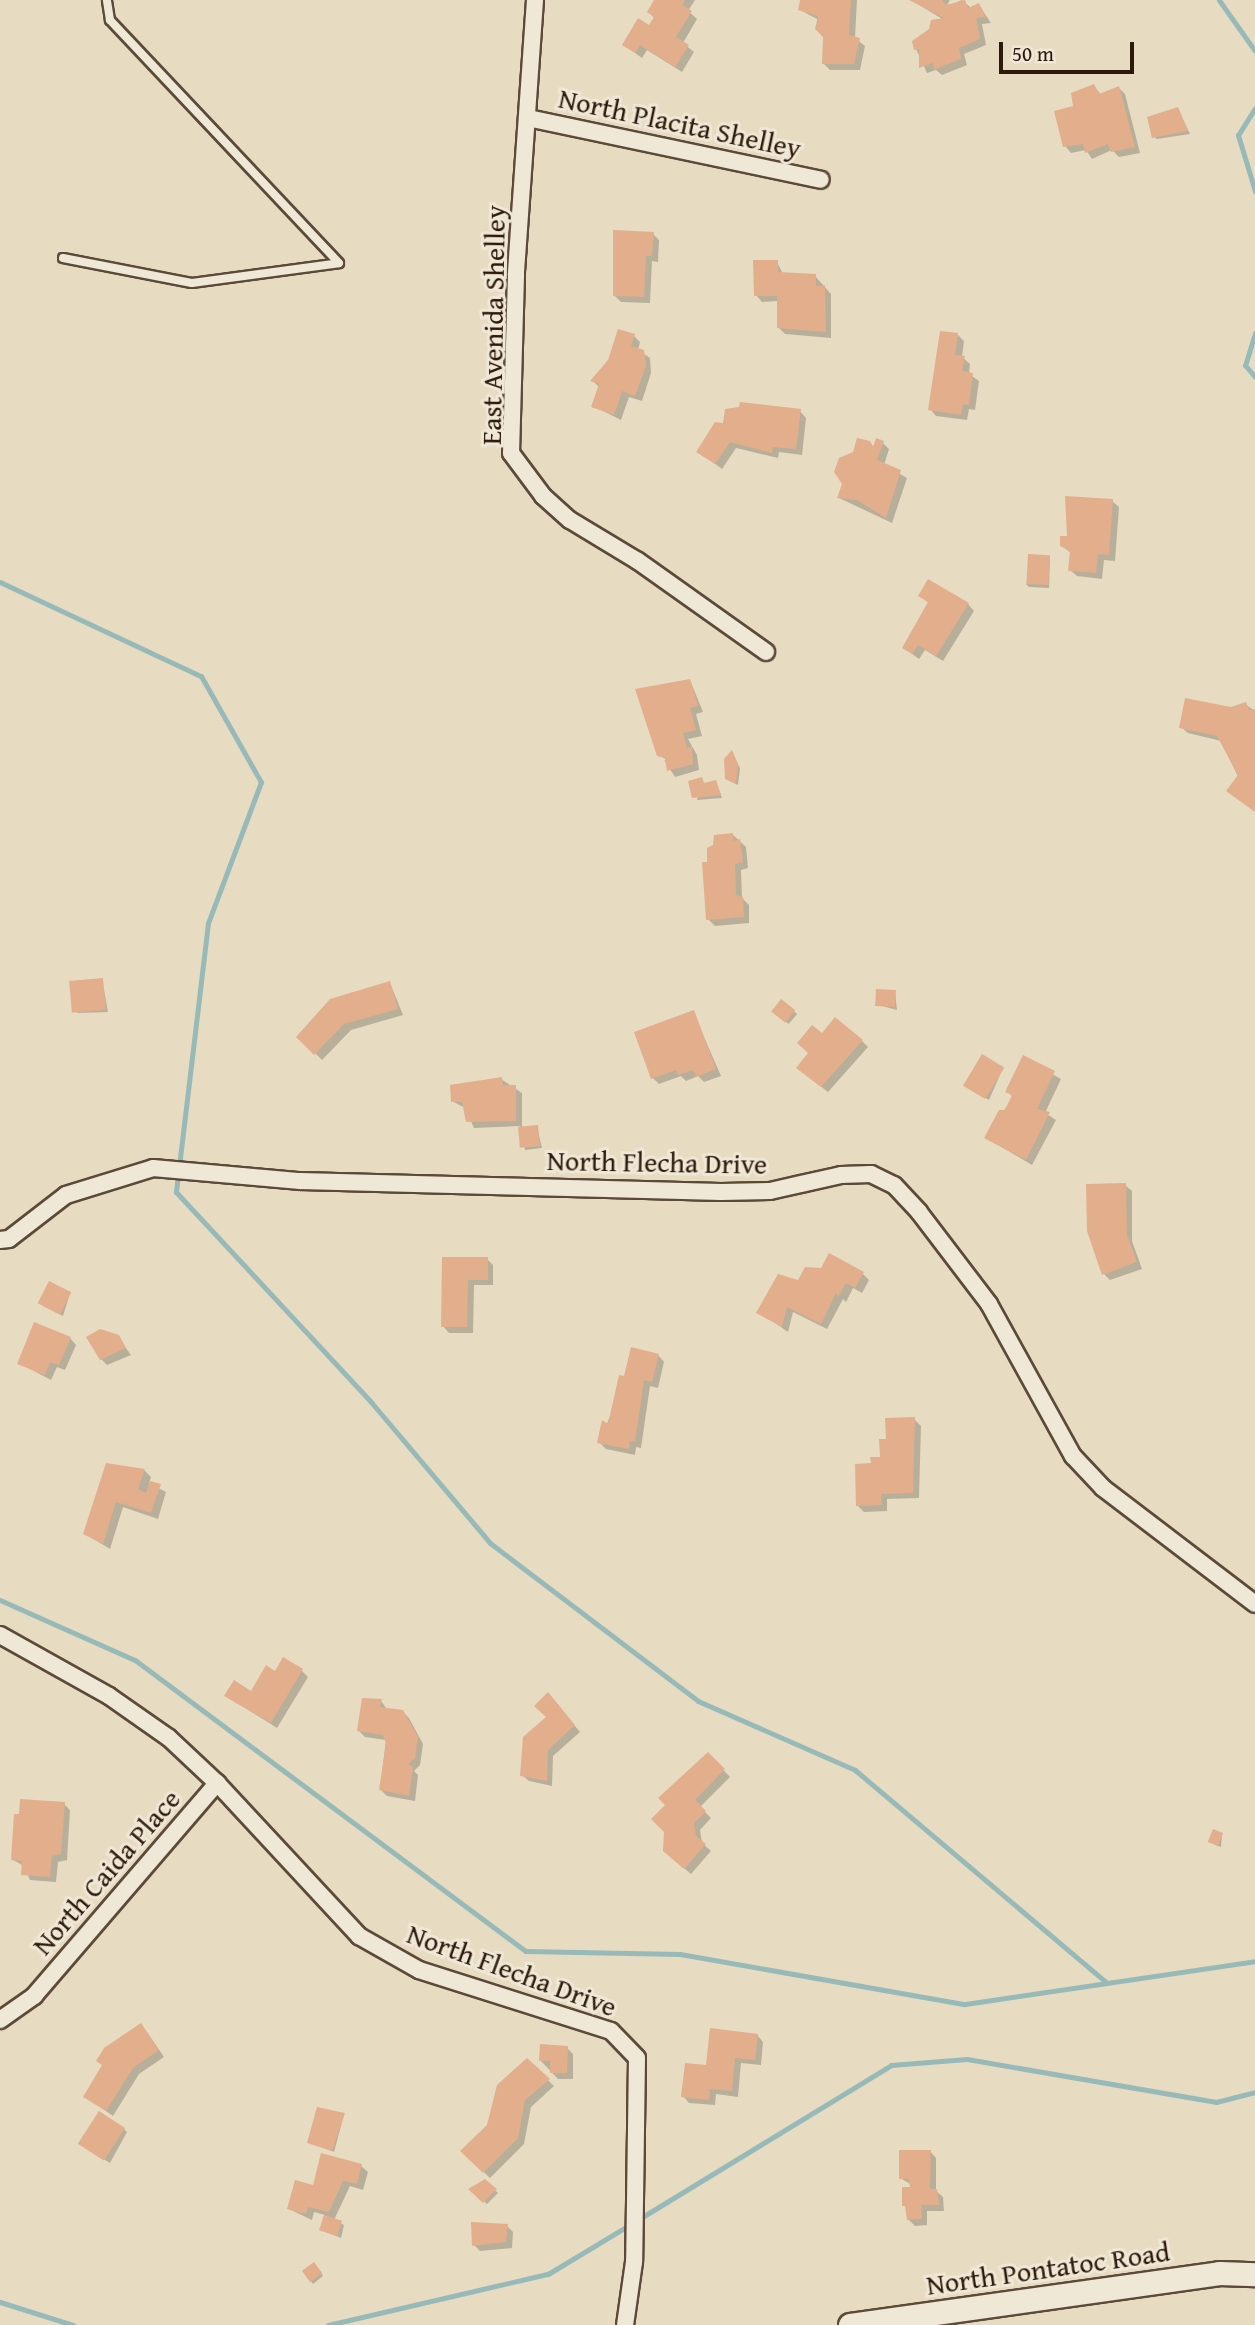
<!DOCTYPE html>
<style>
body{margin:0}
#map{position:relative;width:1255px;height:2325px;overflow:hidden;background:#e7dbc2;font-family:"Gentium Book Plus",serif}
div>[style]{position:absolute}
.shadow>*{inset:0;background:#0003;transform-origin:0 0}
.stream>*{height:5px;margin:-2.5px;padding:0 2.5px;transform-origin:2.5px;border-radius:2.5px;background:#97bab8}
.building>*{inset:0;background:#e2ae8c;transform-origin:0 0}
.roads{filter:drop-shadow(2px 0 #5c4a39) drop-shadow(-2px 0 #5c4a39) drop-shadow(0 2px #5c4a39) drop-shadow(0 -2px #5c4a39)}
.lane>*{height:8px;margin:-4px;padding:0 4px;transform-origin:4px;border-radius:4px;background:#efe8d7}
.street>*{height:16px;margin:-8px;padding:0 8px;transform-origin:8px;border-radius:8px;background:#efe8d7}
.secondary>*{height:23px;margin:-11.5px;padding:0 11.5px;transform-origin:11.5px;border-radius:11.5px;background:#efe8d7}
span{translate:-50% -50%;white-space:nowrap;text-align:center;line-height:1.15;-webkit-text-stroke:6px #efe8d7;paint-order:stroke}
.street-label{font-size:28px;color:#2d1a0b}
.scale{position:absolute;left:999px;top:42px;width:135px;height:32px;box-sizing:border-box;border:4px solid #2d1a0b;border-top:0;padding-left:9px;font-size:21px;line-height:24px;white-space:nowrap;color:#2d1a0b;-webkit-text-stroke:5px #efe8d7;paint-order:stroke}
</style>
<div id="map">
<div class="shadow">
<i style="clip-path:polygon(656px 0,695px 0,688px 11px,697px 19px,683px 43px,694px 52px,682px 72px,647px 50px,642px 58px,624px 45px,649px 28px,655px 19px,649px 12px)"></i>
<i style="clip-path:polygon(802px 0,857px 0,855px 38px,865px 46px,860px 70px,830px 70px,824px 64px,824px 37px,819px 20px,800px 10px)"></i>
<i style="clip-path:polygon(911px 0,950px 0,946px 7px,962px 0,971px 8px,979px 5px,991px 23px,982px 24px,986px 45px,964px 54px,967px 65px,942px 75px,936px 70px,927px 73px,916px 49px,944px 20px)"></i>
<i style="clip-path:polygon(1094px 86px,1101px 95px,1119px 88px,1125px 94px,1140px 153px,1119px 157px,1112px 150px,1092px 159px,1086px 150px,1071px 153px,1065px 146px,1075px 107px)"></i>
<i style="clip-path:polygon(1178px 109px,1190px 134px,1157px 139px,1154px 137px)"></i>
<i style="clip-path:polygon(653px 234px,659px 240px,658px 262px,652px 261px,650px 303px,621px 302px,614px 295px)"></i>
<i style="clip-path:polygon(777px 262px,783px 274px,815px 276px,831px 294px,831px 338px,785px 334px,779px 328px,778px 301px,762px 302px,756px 295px)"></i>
<i style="clip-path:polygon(958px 335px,964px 341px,962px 357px,970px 364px,969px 374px,979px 381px,975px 410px,969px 409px,967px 420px,936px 416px,930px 409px)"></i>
<i style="clip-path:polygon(634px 336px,640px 342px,638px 350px,650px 358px,651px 373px,642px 401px,629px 397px,621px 420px,593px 406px,600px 388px,593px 381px)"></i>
<i style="clip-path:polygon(800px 411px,806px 418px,802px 455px,779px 452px,778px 458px,736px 448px,722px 469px,698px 451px)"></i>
<i style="clip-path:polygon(869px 442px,874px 447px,883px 443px,889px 449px,884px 465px,907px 478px,892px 523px,839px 498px)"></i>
<i style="clip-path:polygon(1112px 501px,1119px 507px,1115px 561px,1104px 560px,1102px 579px,1077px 576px,1070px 570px,1072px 554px,1061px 545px)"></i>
<i style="clip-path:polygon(1050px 557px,1049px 588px,1029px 587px,1026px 584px)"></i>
<i style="clip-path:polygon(920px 596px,968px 604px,974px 611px,943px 661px,925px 650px,919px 659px,904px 648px,930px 604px)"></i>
<i style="clip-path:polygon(690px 680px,703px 712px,696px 714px,702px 736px,688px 739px,697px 755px,699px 770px,675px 777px,664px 760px,672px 763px,659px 755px)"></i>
<i style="clip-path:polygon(1245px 704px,1255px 711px,1255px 812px,1221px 741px,1188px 733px,1181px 727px)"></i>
<i style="clip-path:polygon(732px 753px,740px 768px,738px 785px,730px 781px)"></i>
<i style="clip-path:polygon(701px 779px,705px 785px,716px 782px,722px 798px,697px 800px)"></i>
<i style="clip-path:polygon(732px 834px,746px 847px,748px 868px,741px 870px,742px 898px,749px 905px,749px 923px,715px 926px,708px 919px,709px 864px)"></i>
<i style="clip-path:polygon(102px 979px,108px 1012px,78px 1013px,75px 1011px)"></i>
<i style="clip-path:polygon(390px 983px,403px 1015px,351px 1030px,322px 1060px,299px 1037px)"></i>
<i style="clip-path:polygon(895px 992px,897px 1010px,878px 1005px)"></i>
<i style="left:782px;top:1001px;width:20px;height:13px;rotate:41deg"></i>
<i style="clip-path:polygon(693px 1012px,721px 1076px,704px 1082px,698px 1076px,686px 1081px,681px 1076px,659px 1084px,653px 1078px)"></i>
<i style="clip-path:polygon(823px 1035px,862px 1041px,868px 1047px,828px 1092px,805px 1074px)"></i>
<i style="clip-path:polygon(1023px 1058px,1061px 1079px,1045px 1113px,1056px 1120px,1032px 1165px,986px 1138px,1013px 1097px,1007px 1091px)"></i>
<i style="clip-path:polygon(1003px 1068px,989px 1100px,969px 1088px)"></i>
<i style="clip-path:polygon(501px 1079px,522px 1093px,522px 1129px,537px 1127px,542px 1148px,525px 1150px,520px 1126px,474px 1128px,465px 1108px,452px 1101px)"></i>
<i style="clip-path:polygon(1125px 1185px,1132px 1191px,1132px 1241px,1142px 1269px,1110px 1280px,1104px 1274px)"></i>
<i style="clip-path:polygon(443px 1258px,487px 1259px,493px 1265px,493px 1285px,474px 1285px,473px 1333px,449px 1333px,443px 1326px)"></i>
<i style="clip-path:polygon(863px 1274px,869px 1280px,862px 1293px,853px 1288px,846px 1302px,843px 1299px,827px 1329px,793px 1312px,788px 1332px,759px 1312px,799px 1282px)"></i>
<i style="clip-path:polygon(70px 1293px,63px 1316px,43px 1306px)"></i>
<i style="clip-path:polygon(118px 1337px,131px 1355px,107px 1365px,101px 1359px)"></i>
<i style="clip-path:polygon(70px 1338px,76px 1345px,65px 1370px,57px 1367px,51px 1380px,19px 1363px)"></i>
<i style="clip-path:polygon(658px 1355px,664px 1362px,658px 1388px,650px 1386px,641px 1448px,636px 1447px,635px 1455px,606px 1449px,599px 1442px,626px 1379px)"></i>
<i style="clip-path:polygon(914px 1419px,921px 1426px,919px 1498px,887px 1499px,887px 1511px,864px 1512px,858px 1506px,873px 1465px,882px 1458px,888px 1440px)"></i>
<i style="clip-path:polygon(107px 1465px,145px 1471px,151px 1477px,149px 1483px,166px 1492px,158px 1519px,123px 1507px,110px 1549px,85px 1534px)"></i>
<i style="clip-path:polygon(301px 1670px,308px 1677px,277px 1728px,226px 1696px,252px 1693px,276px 1673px)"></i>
<i style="clip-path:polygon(381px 1701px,387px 1709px,402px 1711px,409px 1718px,423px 1744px,420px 1765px,414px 1771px,418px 1775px,415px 1801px,387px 1796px,380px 1789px,386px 1740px,365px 1737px,359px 1731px)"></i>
<i style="clip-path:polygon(554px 1701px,580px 1732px,553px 1756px,552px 1786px,529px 1781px,522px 1775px)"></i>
<i style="clip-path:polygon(708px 1754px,730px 1777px,700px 1807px,711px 1818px,700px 1830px,702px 1843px,711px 1851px,691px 1874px,671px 1857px)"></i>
<i style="clip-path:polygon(64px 1804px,70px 1810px,67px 1860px,58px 1862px,56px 1882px,30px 1880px,24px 1866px,13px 1860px)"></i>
<i style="clip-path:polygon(1222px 1834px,1221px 1847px,1213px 1844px)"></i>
<i style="clip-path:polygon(147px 2032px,164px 2057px,139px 2074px,113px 2116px,85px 2096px)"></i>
<i style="clip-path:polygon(757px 2035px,763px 2042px,761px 2065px,741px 2063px,738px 2097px,716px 2094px,715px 2105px,689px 2103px,683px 2096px,708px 2067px)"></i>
<i style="clip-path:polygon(567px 2048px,573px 2054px,573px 2079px,558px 2079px,541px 2061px)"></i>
<i style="clip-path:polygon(527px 2060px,554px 2086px,531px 2107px,524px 2144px,490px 2178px,462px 2151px,488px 2126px)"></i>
<i style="clip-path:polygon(344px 2115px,334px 2152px,309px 2142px)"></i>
<i style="clip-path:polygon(124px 2129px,127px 2132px,110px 2163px,85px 2148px)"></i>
<i style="clip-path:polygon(930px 2151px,936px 2158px,936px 2191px,943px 2197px,944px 2211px,927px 2211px,927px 2225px,915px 2226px,908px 2219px,912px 2185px,900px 2178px)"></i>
<i style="clip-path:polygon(361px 2166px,368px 2172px,363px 2190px,350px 2186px,334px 2220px,344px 2225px,341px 2238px,321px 2230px,325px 2215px,314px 2212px,312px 2220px,289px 2209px,314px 2187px)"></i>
<i style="clip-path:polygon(485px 2181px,498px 2193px,487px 2204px,471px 2189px)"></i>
<i style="clip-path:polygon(507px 2226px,513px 2232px,512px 2248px,480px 2251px,474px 2245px)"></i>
<i style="clip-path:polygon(317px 2267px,323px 2276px,313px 2284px,303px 2271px)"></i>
</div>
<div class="stream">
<i style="left:1219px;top:0;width:62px;rotate:54.8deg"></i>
<i style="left:1255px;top:108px;width:32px;rotate:122deg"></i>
<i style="left:1238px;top:135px;width:59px;rotate:73.1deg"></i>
<i style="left:1255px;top:333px;width:34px;rotate:107deg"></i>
<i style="left:1245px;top:365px;width:16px;rotate:50deg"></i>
<i style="left:0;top:582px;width:222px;rotate:25.1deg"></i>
<i style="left:201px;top:676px;width:122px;rotate:60.5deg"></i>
<i style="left:261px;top:782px;width:151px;rotate:110.6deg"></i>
<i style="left:208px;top:923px;width:271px;rotate:96.8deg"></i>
<i style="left:176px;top:1192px;width:287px;rotate:47.1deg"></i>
<i style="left:371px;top:1402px;width:185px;rotate:49.8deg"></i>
<i style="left:490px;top:1543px;width:261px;rotate:37.2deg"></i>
<i style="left:698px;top:1701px;width:171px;rotate:23.7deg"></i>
<i style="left:855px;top:1770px;width:329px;rotate:40.2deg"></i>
<i style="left:0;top:1600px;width:148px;rotate:24deg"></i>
<i style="left:135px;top:1660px;width:487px;rotate:36.7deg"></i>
<i style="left:526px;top:1951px;width:154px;rotate:1.1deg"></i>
<i style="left:680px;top:1954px;width:289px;rotate:10deg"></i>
<i style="left:965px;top:2004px;width:293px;rotate:-8.4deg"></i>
<i style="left:639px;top:2219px;width:295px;rotate:-31.4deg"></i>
<i style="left:891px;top:2065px;width:76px;rotate:-4.5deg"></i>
<i style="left:967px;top:2059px;width:253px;rotate:9.8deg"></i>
<i style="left:1216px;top:2102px;width:40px;rotate:-14.4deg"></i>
<i style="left:0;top:2302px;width:77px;rotate:17.5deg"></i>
<i style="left:328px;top:2325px;width:226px;rotate:-13.1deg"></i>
<i style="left:548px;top:2274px;width:97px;rotate:-31.1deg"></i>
</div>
<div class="building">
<i style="clip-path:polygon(654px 0,685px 0,682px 5px,692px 11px,676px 37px,689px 45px,675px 67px,640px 45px,635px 53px,622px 45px,638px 18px,649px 25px,654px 17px,647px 12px)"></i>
<i style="clip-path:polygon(800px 0,851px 0,849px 35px,860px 38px,854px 64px,822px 64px,823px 37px,815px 29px,818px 16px,798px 10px)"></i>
<i style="clip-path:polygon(909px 0,942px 0,946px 5px,965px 0,968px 8px,979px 3px,986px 17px,976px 18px,980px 39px,959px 48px,961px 59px,934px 70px,933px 63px,919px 68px,919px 49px,914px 50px,912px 41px,929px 29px,931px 20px,944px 18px)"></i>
<i style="clip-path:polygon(1094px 84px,1099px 94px,1119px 86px,1135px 147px,1111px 152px,1108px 144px,1085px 153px,1083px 144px,1063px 147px,1054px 111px,1073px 106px,1071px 93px)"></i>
<i style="clip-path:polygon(1178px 107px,1188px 131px,1152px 138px,1147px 117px)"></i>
<i style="clip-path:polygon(613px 230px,654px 232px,652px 256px,646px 256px,644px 297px,613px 296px)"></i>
<i style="clip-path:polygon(753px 260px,778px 260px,778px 272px,816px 274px,816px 286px,825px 285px,826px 332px,777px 328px,777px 296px,754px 296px)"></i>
<i style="clip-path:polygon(618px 329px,635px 334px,631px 346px,644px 350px,646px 366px,635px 396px,622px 391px,614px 415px,591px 407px,599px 384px,590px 381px,608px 360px)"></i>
<i style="clip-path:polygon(940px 331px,958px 333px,955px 355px,965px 356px,962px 371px,973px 373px,969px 405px,963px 404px,961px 415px,928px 410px)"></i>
<i style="clip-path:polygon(740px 402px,801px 409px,796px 449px,773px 447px,772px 453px,730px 442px,715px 464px,696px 452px,715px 422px,723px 423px,725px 409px,739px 407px)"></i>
<i style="clip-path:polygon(857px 438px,870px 441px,873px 447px,876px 438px,884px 441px,877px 460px,901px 470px,886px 518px,857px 500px,837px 498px,842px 484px,834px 472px,839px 458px,853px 452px)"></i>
<i style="clip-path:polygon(1065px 496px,1113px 499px,1109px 555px,1098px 554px,1096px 573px,1068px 571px,1070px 551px,1060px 546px,1060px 536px,1067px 536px)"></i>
<i style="left:1028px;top:554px;width:22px;height:30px;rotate:3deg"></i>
<i style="clip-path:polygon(928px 579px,969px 603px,936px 656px,918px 645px,912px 654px,902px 648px,928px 602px,918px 596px)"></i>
<i style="clip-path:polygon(690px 679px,698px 706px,690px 708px,696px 730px,683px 733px,687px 748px,692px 746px,693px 764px,667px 771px,665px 758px,657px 756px,635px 689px)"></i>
<i style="clip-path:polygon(1185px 698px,1231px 707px,1246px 702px,1249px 710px,1255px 709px,1255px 812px,1226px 791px,1238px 775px,1217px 736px,1179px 728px)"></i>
<i style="clip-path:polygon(732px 750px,738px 764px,736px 784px,725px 779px,724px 759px)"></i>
<i style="clip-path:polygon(702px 777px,704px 783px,716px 780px,721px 795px,692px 798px,688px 781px)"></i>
<i style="clip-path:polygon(733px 833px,733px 841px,740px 839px,743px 862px,735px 864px,736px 895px,743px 897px,744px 917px,706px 920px,702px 862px,707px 862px,707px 848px,713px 845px,714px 835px)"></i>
<i style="left:103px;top:978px;width:32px;height:34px;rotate:85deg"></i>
<i style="clip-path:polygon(390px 981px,398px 1009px,344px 1024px,314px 1055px,296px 1037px,330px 999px)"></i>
<i style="left:876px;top:989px;width:20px;height:17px;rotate:3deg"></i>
<i style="left:781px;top:999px;width:18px;height:16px;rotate:38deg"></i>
<i style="clip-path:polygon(694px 1010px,716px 1069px,696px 1077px,693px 1070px,678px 1075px,676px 1070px,651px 1079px,634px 1032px)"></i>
<i style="clip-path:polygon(835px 1017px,863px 1040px,821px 1087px,796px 1068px,808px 1053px,797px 1043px,812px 1025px,822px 1033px)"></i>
<i style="left:982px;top:1054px;width:26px;height:37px;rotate:31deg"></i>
<i style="clip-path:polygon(1023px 1055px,1055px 1071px,1037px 1109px,1050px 1112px,1026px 1160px,984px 1138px,999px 1110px,1005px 1110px,1012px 1095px,1005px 1092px)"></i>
<i style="clip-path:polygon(502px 1077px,503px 1085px,516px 1085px,516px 1121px,466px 1122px,462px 1102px,451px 1102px,450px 1085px)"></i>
<i style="left:538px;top:1125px;width:21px;height:20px;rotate:85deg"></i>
<i style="clip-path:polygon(1126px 1183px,1127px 1234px,1137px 1262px,1102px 1275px,1087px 1231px,1086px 1184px)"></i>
<i style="clip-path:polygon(829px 1253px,864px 1272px,855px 1288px,846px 1283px,838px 1297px,836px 1293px,821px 1324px,787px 1307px,782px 1327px,756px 1313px,778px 1274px,798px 1280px,805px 1267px,821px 1268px)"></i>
<i style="clip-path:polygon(442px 1257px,488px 1257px,488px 1280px,468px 1280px,467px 1327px,441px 1327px)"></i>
<i style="left:49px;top:1281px;width:25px;height:25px;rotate:27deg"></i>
<i style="clip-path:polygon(34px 1322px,71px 1337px,59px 1365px,50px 1362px,45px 1375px,17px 1364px)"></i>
<i style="clip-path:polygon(100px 1329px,119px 1335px,126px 1348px,100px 1360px,86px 1337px)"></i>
<i style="clip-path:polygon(631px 1347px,659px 1354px,652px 1382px,644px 1380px,635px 1442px,630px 1441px,629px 1449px,597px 1443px,602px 1420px,608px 1424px,619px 1375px,624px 1376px)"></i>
<i style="clip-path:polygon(915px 1417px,913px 1493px,881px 1494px,882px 1505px,856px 1506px,855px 1464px,871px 1463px,870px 1457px,880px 1457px,879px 1439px,886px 1439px,885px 1418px)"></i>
<i style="clip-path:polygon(106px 1463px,145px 1469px,138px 1489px,146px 1493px,150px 1481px,161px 1484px,151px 1513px,116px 1502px,103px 1544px,83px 1534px)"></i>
<i style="clip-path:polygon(283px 1657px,303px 1669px,271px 1723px,224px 1696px,234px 1680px,251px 1691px,266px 1665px,275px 1671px)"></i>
<i style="clip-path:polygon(548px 1692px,575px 1725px,548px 1750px,547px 1781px,520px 1776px,523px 1737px,546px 1717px,534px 1706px)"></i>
<i style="clip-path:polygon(362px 1698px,382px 1699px,380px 1707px,403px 1710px,418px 1737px,415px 1758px,408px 1764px,413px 1767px,409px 1796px,379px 1790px,386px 1744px,383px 1735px,357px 1731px)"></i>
<i style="clip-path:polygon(708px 1752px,725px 1769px,695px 1800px,706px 1811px,694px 1823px,696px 1836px,706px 1844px,684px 1869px,663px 1851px,664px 1832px,651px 1819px,665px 1805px,658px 1798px)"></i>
<i style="clip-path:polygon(20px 1799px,65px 1802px,61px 1854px,52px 1856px,50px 1877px,21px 1875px,22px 1861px,11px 1860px,14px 1814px,19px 1814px)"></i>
<i style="left:1213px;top:1829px;width:11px;height:14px;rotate:22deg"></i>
<i style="clip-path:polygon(141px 2023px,159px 2050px,133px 2068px,106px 2111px,83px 2097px,102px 2065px,96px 2061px,104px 2048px)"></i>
<i style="clip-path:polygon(710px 2028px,758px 2034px,755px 2060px,735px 2058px,732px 2091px,710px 2089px,709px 2100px,681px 2097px,685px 2063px,706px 2065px)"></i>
<i style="clip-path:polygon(540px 2044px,568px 2046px,567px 2073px,550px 2073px,550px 2061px,539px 2061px)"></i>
<i style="clip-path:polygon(527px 2058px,550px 2079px,525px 2100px,518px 2138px,483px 2173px,460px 2151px,487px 2125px,497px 2085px)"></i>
<i style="clip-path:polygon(317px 2107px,345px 2113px,332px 2151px,307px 2143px)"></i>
<i style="left:99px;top:2111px;width:31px;height:39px;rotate:33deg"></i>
<i style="clip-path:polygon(899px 2150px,931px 2150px,930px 2189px,937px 2189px,939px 2205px,921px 2205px,922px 2219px,907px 2220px,905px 2206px,902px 2206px,902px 2187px,910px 2187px,909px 2179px,899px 2179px)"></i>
<i style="clip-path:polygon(321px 2153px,362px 2164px,357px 2184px,343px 2181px,329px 2212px,308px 2207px,306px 2214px,287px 2209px,295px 2180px,313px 2185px)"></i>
<i style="clip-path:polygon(485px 2179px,497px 2189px,483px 2203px,468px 2189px)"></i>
<i style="left:324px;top:2215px;width:19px;height:16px;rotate:18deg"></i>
<i style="clip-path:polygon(471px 2222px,508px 2224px,506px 2242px,472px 2246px)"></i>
<i style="left:314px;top:2262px;width:14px;height:15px;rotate:54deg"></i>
</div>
<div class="roads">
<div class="lane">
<i style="left:63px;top:258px;width:131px;rotate:11deg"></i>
<i style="left:192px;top:283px;width:148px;rotate:-7.7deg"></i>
<i style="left:339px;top:263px;width:334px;rotate:-133.3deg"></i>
<i style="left:110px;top:20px;width:20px;rotate:-99deg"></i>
</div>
<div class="street">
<i style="left:535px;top:0;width:276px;rotate:94deg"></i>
<i style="left:516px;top:275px;width:178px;rotate:91.6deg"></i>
<i style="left:511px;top:453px;width:54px;rotate:53.3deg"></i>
<i style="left:543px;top:496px;width:36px;rotate:42deg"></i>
<i style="left:570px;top:520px;width:79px;rotate:31.1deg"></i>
<i style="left:638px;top:561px;width:157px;rotate:35.4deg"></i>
<i style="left:528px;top:118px;width:299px;rotate:11.9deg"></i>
<i style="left:0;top:1240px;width:9px;rotate:-6deg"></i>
<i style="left:9px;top:1239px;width:72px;rotate:-37.7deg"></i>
<i style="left:66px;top:1195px;width:91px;rotate:-17.2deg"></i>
<i style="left:153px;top:1168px;width:148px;rotate:5.1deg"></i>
<i style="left:300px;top:1181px;width:421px;rotate:1.5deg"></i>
<i style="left:721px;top:1192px;width:49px;rotate:-1.2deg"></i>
<i style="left:770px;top:1191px;width:73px;rotate:-12.7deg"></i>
<i style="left:841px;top:1175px;width:30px;rotate:-2deg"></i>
<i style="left:871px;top:1174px;width:25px;rotate:26deg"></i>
<i style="left:894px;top:1185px;width:37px;rotate:47deg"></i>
<i style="left:919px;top:1212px;width:116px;rotate:52.7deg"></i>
<i style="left:989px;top:1304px;width:174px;rotate:61.1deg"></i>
<i style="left:1073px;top:1456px;width:44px;rotate:46.8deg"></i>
<i style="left:1103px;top:1488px;width:191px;rotate:37.3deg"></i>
<i style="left:0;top:1635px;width:125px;rotate:29.2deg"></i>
<i style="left:109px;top:1696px;width:73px;rotate:35deg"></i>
<i style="left:169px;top:1738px;width:66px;rotate:43.2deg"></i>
<i style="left:217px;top:1783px;width:209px;rotate:47.1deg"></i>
<i style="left:359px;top:1936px;width:69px;rotate:29.5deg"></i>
<i style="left:419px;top:1970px;width:201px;rotate:17.6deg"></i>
<i style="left:611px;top:2031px;width:37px;rotate:46deg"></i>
<i style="left:637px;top:2058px;width:204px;rotate:90.8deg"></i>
<i style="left:634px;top:2262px;width:64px;rotate:98.1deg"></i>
<i style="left:0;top:2020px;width:42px;rotate:-35.2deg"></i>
<i style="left:34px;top:1996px;width:281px;rotate:-49.3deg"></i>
</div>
<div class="secondary">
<i style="left:850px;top:2325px;width:373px;rotate:-8deg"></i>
<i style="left:1219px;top:2273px;width:36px;rotate:2deg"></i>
</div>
</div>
<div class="street-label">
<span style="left:680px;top:123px;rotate:12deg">North Placita Shelley</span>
<span style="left:493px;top:325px;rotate:-89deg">East Avenida Shelley</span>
<span style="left:657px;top:1162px;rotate:1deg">North Flecha Drive</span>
<span style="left:106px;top:1872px;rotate:-49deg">North Caida Place</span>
<span style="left:512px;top:1970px;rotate:20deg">North Flecha Drive</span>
<span style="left:1048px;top:2268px;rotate:-8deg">North Pontatoc Road</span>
</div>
<div class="scale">50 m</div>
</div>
